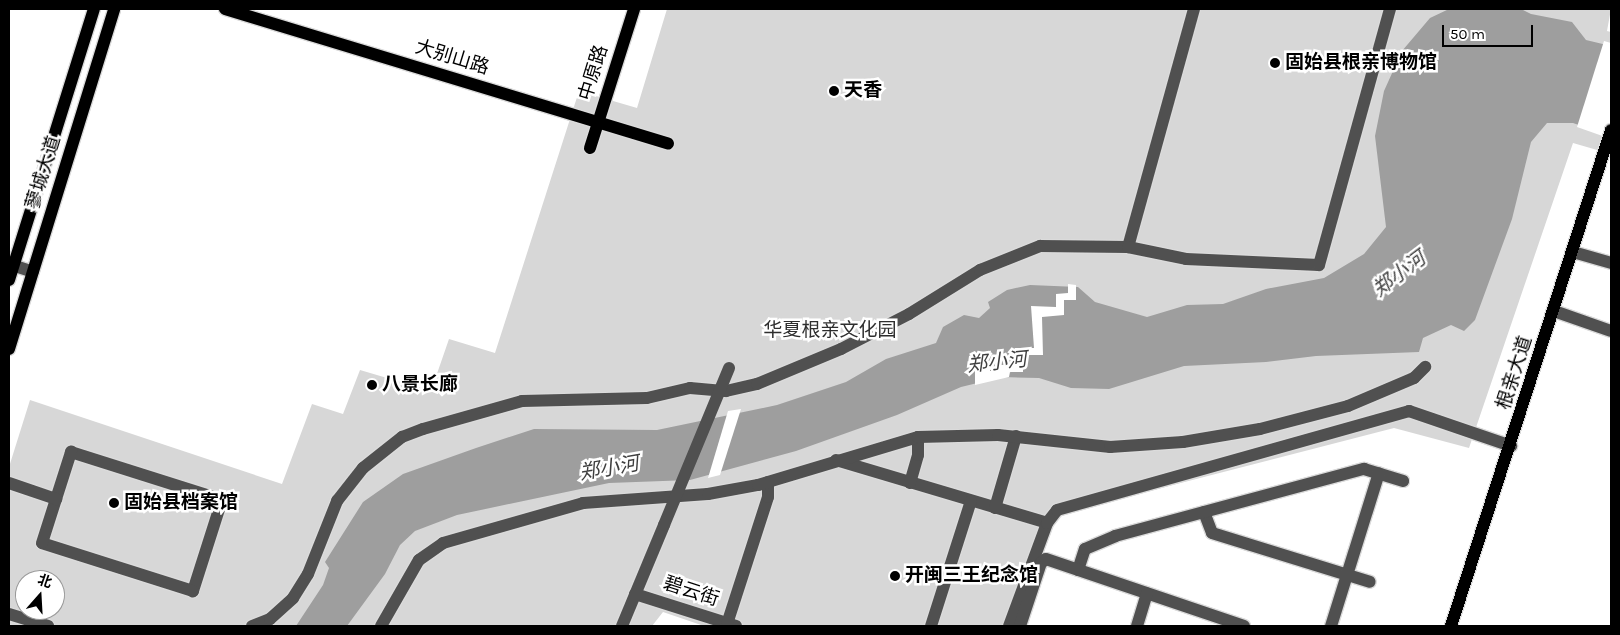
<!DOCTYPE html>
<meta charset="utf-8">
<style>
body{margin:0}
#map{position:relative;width:1620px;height:635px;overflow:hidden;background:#fff;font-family:Karla,"Noto Sans SC",sans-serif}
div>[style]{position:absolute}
.green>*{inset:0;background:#d7d7d7}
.water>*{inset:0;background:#9e9e9e}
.pier>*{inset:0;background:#fff}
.roads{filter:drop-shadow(1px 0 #dbdbdb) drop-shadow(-1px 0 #dbdbdb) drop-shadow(0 1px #dbdbdb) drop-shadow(0 -1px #dbdbdb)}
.minor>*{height:12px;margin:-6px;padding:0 6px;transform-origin:6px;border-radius:6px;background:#505050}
.major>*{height:12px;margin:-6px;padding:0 6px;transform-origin:6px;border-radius:6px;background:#000}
.minor-bridge>*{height:12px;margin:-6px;padding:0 6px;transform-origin:6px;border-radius:6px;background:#505050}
.dots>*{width:14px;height:14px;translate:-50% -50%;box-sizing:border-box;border:2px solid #fff;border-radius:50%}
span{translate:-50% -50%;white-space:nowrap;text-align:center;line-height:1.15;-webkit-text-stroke:5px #fff;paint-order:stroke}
.street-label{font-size:19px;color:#000}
.poi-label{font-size:19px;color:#000;font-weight:700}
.left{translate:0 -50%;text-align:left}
.park-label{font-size:19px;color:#2e2e2e}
.water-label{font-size:20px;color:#3f3f3f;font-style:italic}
.frame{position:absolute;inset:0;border:10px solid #000;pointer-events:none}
.north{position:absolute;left:15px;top:570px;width:50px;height:50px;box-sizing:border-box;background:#fff;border:1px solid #999;border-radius:50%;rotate:19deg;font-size:14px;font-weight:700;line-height:20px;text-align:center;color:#000}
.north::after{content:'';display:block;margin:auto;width:18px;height:22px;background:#000;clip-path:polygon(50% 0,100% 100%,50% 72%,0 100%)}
.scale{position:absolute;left:1442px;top:25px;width:91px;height:22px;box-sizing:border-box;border:2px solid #000;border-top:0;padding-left:6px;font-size:15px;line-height:18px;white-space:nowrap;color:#000;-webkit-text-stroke:4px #fff;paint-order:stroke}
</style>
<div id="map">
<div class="green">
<i style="clip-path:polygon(evenodd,667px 9px,1611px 9px,1607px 31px,1611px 32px,1611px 154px,1573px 143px,1469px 448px,1394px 428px,1060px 514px,1051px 525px,1015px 626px,704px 626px,663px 612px,652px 626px,9px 626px,9px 467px,30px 400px,282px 484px,312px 404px,343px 414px,360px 370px,431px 391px,449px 339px,495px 353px,579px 91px,637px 108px,667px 9px,25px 580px,55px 580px,55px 610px,25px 610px,25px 580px)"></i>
</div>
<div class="water">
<i style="clip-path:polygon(1449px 9px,1521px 9px,1531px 14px,1572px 22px,1586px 40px,1611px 46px,1611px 136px,1573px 123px,1547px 123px,1531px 142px,1512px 219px,1475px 320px,1464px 331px,1451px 325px,1423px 338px,1419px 352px,1316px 356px,1266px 362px,1184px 366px,1109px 389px,1071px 388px,1039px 378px,1002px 377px,961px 387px,897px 415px,796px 451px,690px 480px,609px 483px,457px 515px,415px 531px,400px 545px,385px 574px,347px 626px,296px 626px,323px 585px,329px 568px,325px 562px,363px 502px,403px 474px,476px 448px,534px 429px,657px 430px,777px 405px,846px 382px,886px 359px,936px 343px,943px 327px,964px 315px,979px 318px,990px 308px,988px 302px,1007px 290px,1030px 285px,1078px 287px,1095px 302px,1147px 317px,1187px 305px,1223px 304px,1266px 289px,1324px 278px,1364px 254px,1386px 227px,1375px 136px,1384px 91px,1402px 51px,1430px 18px)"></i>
</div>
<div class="pier">
<i style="clip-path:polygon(1604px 41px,1611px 43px,1611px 139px,1577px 127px)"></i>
<i style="clip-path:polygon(1068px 284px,1076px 285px,1076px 300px,1064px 300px,1064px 315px,1042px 317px,1043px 355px,1023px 355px,1023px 372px,1010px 372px,1009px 377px,975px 385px,975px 367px,990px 367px,990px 371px,1000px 371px,1000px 365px,1015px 365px,1015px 348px,1034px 348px,1031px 306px,1056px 307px,1056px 294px,1068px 293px)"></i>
<i style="clip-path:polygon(741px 409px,720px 475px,708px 478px,728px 411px)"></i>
</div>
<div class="roads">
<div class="minor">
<i style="left:1128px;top:247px;width:247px;rotate:-74.5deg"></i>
<i style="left:1573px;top:252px;width:40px;rotate:16deg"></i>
<i style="left:9px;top:264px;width:25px;rotate:18deg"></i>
<i style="left:1554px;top:311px;width:60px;rotate:19.3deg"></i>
<i style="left:71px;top:452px;width:158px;rotate:17.6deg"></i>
<i style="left:222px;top:500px;width:96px;rotate:107.7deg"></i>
<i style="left:193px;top:591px;width:158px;rotate:-162.4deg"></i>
<i style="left:42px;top:543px;width:96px;rotate:-72.3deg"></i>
<i style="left:836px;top:460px;width:220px;rotate:16.6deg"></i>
<i style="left:9px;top:483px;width:50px;rotate:18.8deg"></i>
<i style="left:910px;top:483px;width:29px;rotate:-74deg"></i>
<i style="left:918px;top:455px;width:18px;rotate:-90deg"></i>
<i style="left:995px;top:508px;width:75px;rotate:-73.7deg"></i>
<i style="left:1204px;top:512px;width:22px;rotate:69deg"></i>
<i style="left:1212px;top:533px;width:165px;rotate:17.2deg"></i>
<i style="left:1078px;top:570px;width:22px;rotate:-72deg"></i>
<i style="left:1085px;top:549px;width:33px;rotate:-23deg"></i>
<i style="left:1115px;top:536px;width:258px;rotate:-15.1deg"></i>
<i style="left:1364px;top:469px;width:41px;rotate:17.1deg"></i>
<i style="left:635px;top:594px;width:106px;rotate:17.6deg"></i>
<i style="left:9px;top:614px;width:41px;rotate:17.1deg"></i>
<i style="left:727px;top:624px;width:133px;rotate:-72.1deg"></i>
<i style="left:768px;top:497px;width:15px;rotate:-90deg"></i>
<i style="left:252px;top:626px;width:19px;rotate:-21deg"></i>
<i style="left:270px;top:619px;width:31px;rotate:-42deg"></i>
<i style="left:293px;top:598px;width:28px;rotate:-58deg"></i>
<i style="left:308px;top:574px;width:79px;rotate:-68.3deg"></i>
<i style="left:337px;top:501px;width:42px;rotate:-51.8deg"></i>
<i style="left:363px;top:468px;width:50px;rotate:-38.5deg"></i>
<i style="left:402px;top:437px;width:22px;rotate:-21deg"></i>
<i style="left:423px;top:429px;width:103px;rotate:-15.8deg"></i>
<i style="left:522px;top:401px;width:125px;rotate:-1.4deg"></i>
<i style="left:647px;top:398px;width:44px;rotate:-13.1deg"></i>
<i style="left:690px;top:388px;width:36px;rotate:5deg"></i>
<i style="left:726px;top:391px;width:32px;rotate:-13deg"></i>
<i style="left:757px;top:384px;width:91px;rotate:-22.6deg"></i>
<i style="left:841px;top:349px;width:76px;rotate:-27.2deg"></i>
<i style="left:909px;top:314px;width:84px;rotate:-31.8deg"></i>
<i style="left:980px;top:270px;width:65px;rotate:-21.8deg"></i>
<i style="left:1040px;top:246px;width:88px;rotate:0.7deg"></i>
<i style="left:1128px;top:247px;width:59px;rotate:11.7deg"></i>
<i style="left:1186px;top:259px;width:133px;rotate:2.6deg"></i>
<i style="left:1319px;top:265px;width:266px;rotate:-74.5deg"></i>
<i style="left:381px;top:626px;width:76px;rotate:-60.1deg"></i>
<i style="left:419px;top:560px;width:29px;rotate:-35deg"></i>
<i style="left:443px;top:543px;width:146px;rotate:-15.9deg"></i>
<i style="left:583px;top:503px;width:125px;rotate:-4.1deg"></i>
<i style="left:708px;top:494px;width:51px;rotate:-10.2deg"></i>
<i style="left:758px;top:485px;width:167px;rotate:-16.7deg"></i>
<i style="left:918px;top:437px;width:80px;rotate:-1.4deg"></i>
<i style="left:998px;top:435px;width:113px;rotate:6.1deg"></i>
<i style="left:1110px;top:447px;width:73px;rotate:-3.9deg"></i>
<i style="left:1183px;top:442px;width:78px;rotate:-9.6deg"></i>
<i style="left:1260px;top:429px;width:91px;rotate:-14.6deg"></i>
<i style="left:1348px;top:406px;width:72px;rotate:-23deg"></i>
<i style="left:1414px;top:378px;width:16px;rotate:-45deg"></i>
<i style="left:622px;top:626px;width:109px;rotate:-67.4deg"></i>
<i style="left:931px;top:626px;width:131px;rotate:-72.3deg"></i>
<i style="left:1009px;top:626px;width:110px;rotate:-69.7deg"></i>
<i style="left:1047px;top:523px;width:16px;rotate:-52deg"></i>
<i style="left:1057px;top:510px;width:366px;rotate:-15.7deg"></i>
<i style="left:1409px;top:411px;width:108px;rotate:18.9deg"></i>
<i style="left:1020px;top:626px;width:66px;rotate:-71.6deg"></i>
<i style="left:1041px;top:563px;width:6px;rotate:-39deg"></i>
<i style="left:1046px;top:559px;width:209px;rotate:18.7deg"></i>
<i style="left:1137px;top:626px;width:34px;rotate:-73deg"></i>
<i style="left:1331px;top:626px;width:160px;rotate:-72.6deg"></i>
</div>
<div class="major">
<i style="left:225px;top:9px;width:463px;rotate:16.9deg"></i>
<i style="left:590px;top:148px;width:146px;rotate:-72.4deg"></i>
<i style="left:9px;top:280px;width:284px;rotate:-72.6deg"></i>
<i style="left:9px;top:349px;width:356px;rotate:-72.8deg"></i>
<i style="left:1451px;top:626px;width:521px;rotate:-72.12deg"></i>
</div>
</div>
<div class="minor-bridge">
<i style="left:664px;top:525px;width:170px;rotate:-67.5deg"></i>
</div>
<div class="dots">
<i style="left:1275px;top:63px;background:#000"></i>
<i style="left:834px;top:91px;background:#000"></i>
<i style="left:372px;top:385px;background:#000"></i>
<i style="left:114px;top:503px;background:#000"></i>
<i style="left:895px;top:576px;background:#000"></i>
</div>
<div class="street-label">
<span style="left:452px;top:58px;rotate:17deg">大别山路</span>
<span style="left:594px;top:73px;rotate:-73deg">中原路</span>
<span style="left:44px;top:173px;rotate:-73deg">蓼城大道</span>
<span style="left:1515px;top:373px;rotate:-72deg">根亲大道</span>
<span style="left:691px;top:592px;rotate:18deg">碧云街</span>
</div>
<div class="poi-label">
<span class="left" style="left:1285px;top:63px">固始县根亲博物馆</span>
<span class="left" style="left:844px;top:91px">天香</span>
<span class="left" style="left:382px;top:385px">八景长廊</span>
<span class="left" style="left:124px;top:503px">固始县档案馆</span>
<span class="left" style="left:905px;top:576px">开闽三王纪念馆</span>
</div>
<div class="park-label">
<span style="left:830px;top:331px">华夏根亲文化园</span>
</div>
<div class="water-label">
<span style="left:1399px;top:274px;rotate:-37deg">郑小河</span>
<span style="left:997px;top:362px;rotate:-6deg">郑小河</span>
<span style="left:609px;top:468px;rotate:-10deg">郑小河</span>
</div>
<div class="frame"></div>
<div class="north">北</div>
<div class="scale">50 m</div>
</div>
